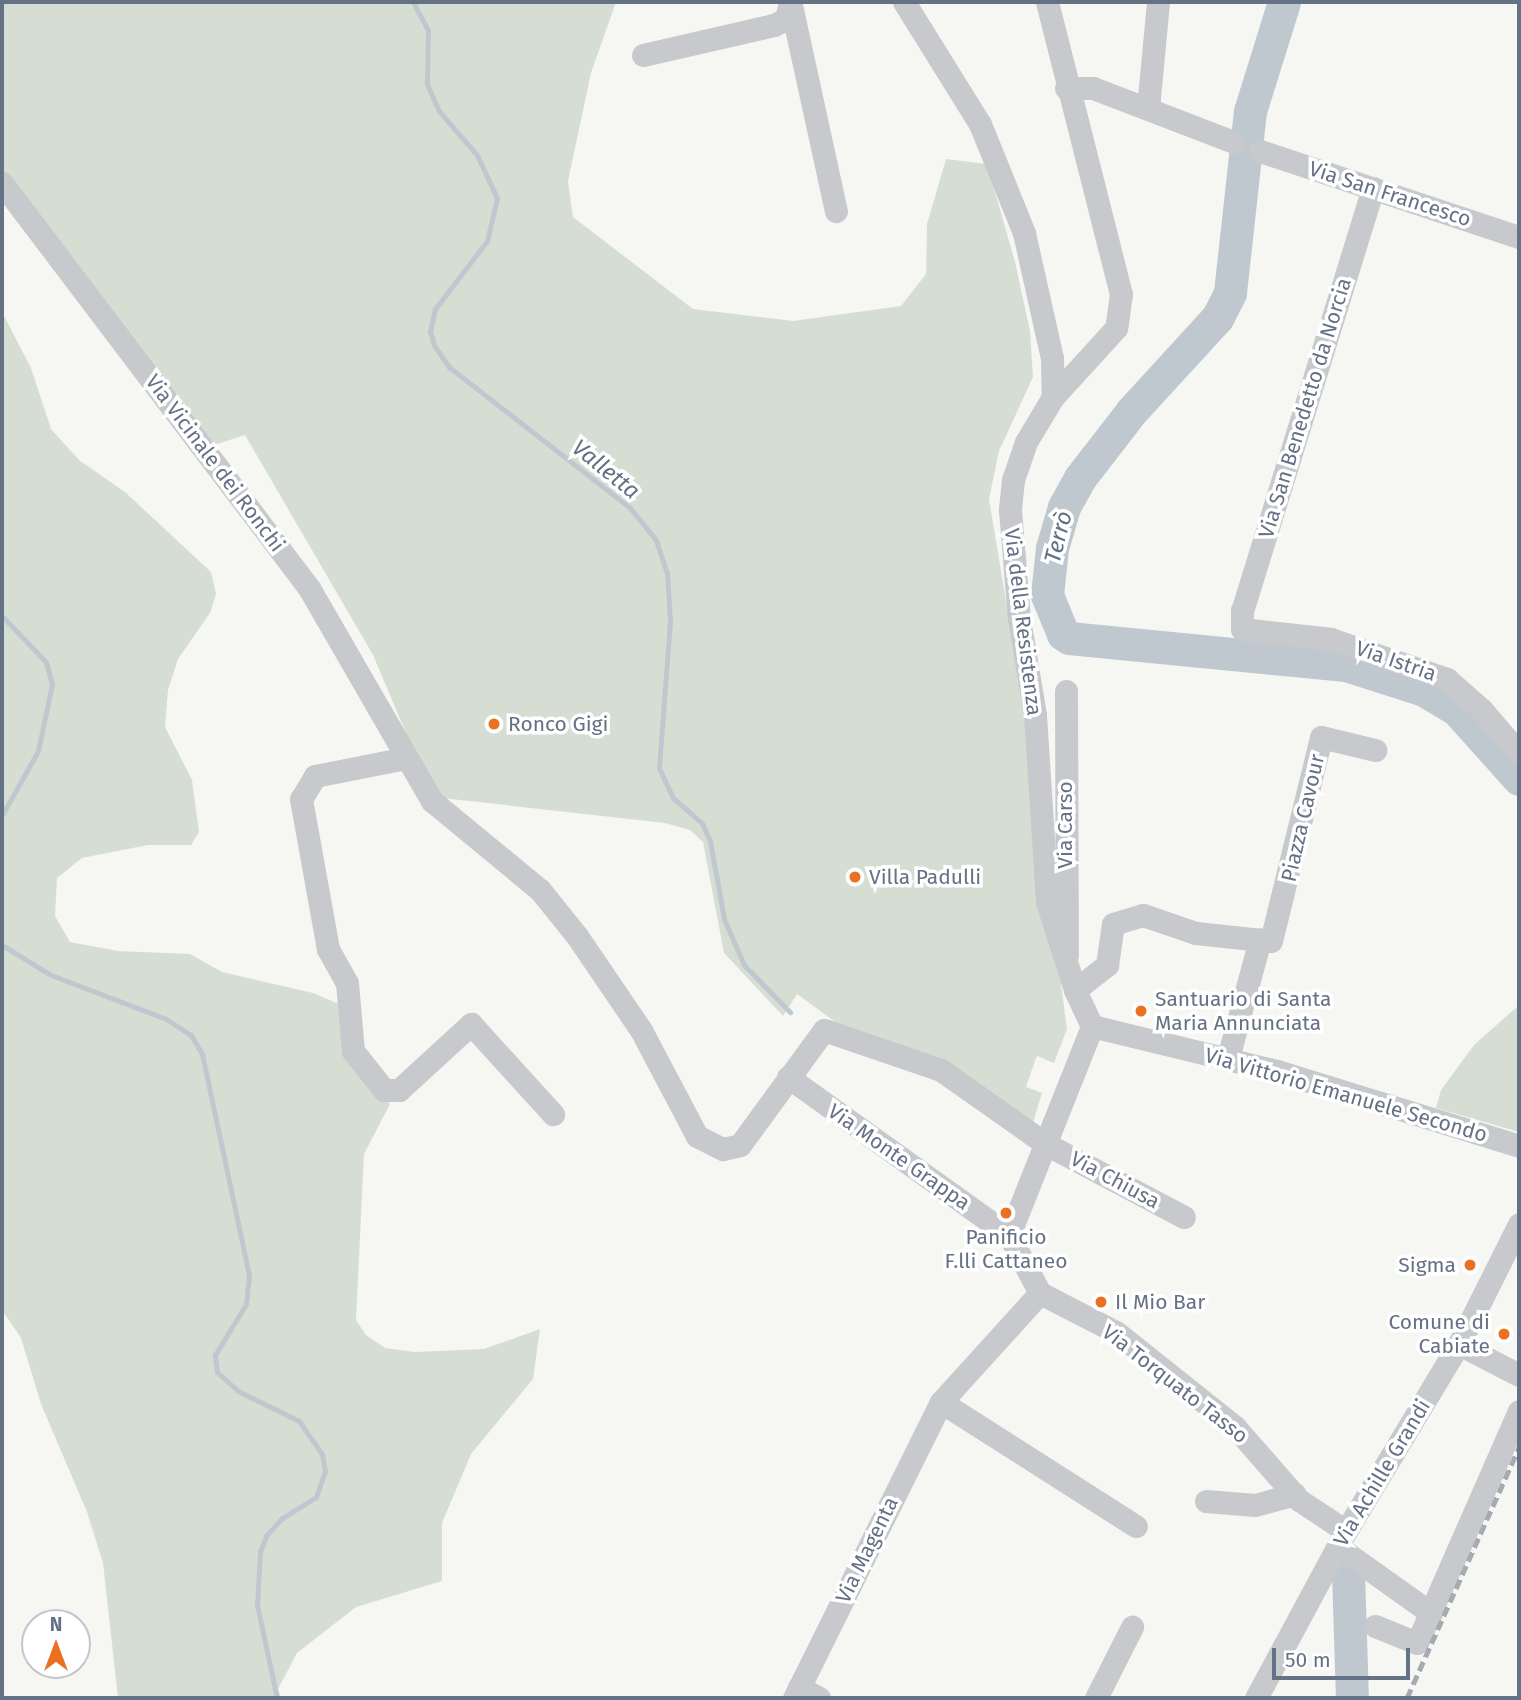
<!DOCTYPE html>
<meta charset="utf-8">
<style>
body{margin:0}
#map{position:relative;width:1521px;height:1700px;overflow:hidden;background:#f6f7f3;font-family:"Fira Sans",sans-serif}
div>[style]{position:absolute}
.green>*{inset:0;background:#d6ded4}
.stream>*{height:5px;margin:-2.5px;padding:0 2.5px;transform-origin:2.5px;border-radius:2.5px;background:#bfc8cf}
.river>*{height:33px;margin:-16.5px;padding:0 16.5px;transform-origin:16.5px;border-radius:16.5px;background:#bfc8cf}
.minor>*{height:23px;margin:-11.5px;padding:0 11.5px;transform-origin:11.5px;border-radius:11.5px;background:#c7c9cd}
.rail>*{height:5px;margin-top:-2.5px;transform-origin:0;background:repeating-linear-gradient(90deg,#a6aab1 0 10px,transparent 0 15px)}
.dots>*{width:19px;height:19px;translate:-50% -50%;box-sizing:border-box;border:4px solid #fff;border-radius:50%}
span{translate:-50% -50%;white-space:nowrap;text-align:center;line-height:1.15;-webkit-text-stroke:7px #fff;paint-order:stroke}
.street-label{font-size:21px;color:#657185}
.poi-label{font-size:21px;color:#657185}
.left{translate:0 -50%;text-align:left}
.right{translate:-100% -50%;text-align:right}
.water-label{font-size:23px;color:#607382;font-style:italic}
.frame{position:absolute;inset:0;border:4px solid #657185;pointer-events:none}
.north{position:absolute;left:21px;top:1609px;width:70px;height:70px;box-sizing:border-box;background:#fff;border:2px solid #c1c6ce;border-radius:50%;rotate:0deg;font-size:19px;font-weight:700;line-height:28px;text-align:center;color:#657185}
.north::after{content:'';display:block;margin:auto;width:24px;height:32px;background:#e97121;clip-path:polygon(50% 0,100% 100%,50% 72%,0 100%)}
.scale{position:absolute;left:1272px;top:1648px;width:138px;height:32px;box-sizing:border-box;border:4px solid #657185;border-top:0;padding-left:9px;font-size:21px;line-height:24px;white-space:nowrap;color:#657185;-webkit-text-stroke:5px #fff;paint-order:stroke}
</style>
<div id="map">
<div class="green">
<i style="clip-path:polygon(2px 2px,616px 2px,591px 73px,568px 181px,573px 217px,693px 309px,793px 321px,901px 306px,926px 274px,927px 224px,946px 159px,987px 164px,1015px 262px,1030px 331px,1033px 377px,999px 451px,989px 499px,1028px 733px,1067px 1029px,1054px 1063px,1037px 1056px,1031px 1072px,1026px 1087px,1042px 1093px,1031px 1129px,853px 1035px,797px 994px,783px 1016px,724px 953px,703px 842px,690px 830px,665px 823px,442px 798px,408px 738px,373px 655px,245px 435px,214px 445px,2px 189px)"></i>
<i style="clip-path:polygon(2px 312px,31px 368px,51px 429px,79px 460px,125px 492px,211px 572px,216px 594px,210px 613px,178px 659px,168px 690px,165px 727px,192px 780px,199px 832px,191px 845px,148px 845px,82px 858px,57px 878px,55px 916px,70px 942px,118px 951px,190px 954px,222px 972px,313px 993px,344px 1006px,368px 1084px,390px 1104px,364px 1154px,356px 1320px,366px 1335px,385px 1348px,415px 1352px,484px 1349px,540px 1329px,533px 1379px,471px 1454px,442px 1523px,442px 1581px,356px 1607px,297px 1653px,278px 1689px,281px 1698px,118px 1698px,103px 1563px,87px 1512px,41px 1404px,21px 1338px,2px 1310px)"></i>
<i style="clip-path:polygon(1519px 1005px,1519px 1132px,1436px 1108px,1441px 1090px,1474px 1045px)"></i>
</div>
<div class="stream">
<i style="left:413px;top:2px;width:32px;rotate:62deg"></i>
<i style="left:428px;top:30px;width:54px;rotate:91.1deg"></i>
<i style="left:427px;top:84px;width:30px;rotate:66deg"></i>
<i style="left:439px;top:111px;width:58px;rotate:49.2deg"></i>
<i style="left:477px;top:155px;width:47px;rotate:65.1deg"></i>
<i style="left:497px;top:198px;width:44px;rotate:103.1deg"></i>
<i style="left:487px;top:241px;width:86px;rotate:127.4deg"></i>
<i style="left:435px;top:309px;width:23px;rotate:103deg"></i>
<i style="left:430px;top:331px;width:15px;rotate:74deg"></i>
<i style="left:434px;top:345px;width:27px;rotate:56deg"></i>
<i style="left:449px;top:367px;width:229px;rotate:37.9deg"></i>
<i style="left:630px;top:508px;width:41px;rotate:50.9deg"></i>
<i style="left:656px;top:540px;width:35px;rotate:72deg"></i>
<i style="left:667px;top:573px;width:48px;rotate:86.4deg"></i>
<i style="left:670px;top:621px;width:147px;rotate:94.3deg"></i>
<i style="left:659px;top:768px;width:33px;rotate:65deg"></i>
<i style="left:673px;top:798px;width:38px;rotate:41deg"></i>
<i style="left:702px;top:823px;width:20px;rotate:66deg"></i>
<i style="left:710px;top:841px;width:79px;rotate:79.8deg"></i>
<i style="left:724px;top:919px;width:50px;rotate:66.5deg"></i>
<i style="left:744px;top:965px;width:66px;rotate:45.6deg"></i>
<i style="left:2px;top:616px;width:64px;rotate:46.3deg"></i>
<i style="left:46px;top:662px;width:23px;rotate:75deg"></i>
<i style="left:52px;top:684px;width:68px;rotate:101.8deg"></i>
<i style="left:38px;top:751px;width:73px;rotate:119.4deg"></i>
<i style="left:2px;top:945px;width:57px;rotate:31.5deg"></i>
<i style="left:51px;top:975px;width:123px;rotate:20.9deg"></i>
<i style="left:166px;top:1019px;width:30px;rotate:33deg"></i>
<i style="left:191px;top:1035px;width:22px;rotate:60deg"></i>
<i style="left:202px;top:1054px;width:227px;rotate:78deg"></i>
<i style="left:249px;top:1276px;width:28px;rotate:96deg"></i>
<i style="left:246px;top:1304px;width:60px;rotate:121.3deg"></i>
<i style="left:215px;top:1355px;width:17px;rotate:83deg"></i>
<i style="left:217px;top:1372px;width:28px;rotate:42deg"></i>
<i style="left:238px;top:1391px;width:68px;rotate:26.2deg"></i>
<i style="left:299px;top:1421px;width:40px;rotate:55.1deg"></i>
<i style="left:322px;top:1454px;width:17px;rotate:80deg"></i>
<i style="left:325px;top:1471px;width:28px;rotate:109deg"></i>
<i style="left:316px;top:1497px;width:40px;rotate:148deg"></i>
<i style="left:282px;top:1518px;width:24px;rotate:132deg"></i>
<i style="left:266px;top:1536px;width:17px;rotate:111deg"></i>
<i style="left:260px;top:1552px;width:53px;rotate:93.2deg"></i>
<i style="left:257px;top:1605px;width:95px;rotate:77.9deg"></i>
</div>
<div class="river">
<i style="left:1284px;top:2px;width:114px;rotate:107.3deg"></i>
<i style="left:1250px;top:111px;width:183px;rotate:96.3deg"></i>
<i style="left:1230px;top:293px;width:28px;rotate:117deg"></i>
<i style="left:1217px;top:318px;width:127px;rotate:132.5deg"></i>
<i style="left:1131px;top:412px;width:83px;rotate:127.7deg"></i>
<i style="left:1080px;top:478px;width:33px;rotate:119deg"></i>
<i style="left:1064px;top:507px;width:43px;rotate:106.3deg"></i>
<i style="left:1052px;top:548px;width:47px;rotate:96.1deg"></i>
<i style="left:1047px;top:595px;width:42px;rotate:67.7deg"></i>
<i style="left:1063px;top:634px;width:7px;rotate:34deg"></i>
<i style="left:1069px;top:638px;width:278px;rotate:5.6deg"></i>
<i style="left:1346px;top:665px;width:82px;rotate:17.8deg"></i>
<i style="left:1424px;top:690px;width:39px;rotate:31deg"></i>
<i style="left:1457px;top:710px;width:93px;rotate:48.1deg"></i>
<i style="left:1348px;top:1573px;width:125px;rotate:88.2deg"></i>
</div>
<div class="minor">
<i style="left:904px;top:2px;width:144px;rotate:58.1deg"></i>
<i style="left:980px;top:124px;width:118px;rotate:68deg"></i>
<i style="left:1024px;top:233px;width:128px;rotate:77.4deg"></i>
<i style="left:1052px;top:358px;width:39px;rotate:89deg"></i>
<i style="left:1047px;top:2px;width:301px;rotate:75.8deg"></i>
<i style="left:1121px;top:294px;width:34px;rotate:98deg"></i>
<i style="left:1116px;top:328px;width:93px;rotate:132.4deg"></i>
<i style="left:1053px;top:397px;width:52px;rotate:121deg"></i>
<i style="left:1026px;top:442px;width:40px;rotate:108.9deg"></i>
<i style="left:1013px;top:480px;width:30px;rotate:96deg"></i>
<i style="left:1010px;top:510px;width:109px;rotate:85.3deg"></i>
<i style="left:1019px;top:619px;width:97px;rotate:80.5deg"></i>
<i style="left:1035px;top:715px;width:187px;rotate:86.3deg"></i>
<i style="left:1047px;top:902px;width:92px;rotate:72.3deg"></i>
<i style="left:1075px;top:990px;width:40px;rotate:65deg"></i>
<i style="left:791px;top:5px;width:211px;rotate:77.7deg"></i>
<i style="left:643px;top:55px;width:134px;rotate:-12.9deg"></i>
<i style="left:774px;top:25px;width:13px;rotate:-27deg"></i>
<i style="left:786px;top:19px;width:17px;rotate:-77deg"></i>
<i style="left:1066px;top:88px;width:27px"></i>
<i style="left:1093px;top:88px;width:151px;rotate:21deg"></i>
<i style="left:1148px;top:108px;width:106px;rotate:-84.6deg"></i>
<i style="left:1260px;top:151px;width:273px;rotate:18.4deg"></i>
<i style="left:2px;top:183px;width:508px;rotate:52.84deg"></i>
<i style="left:309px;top:588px;width:246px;rotate:60deg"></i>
<i style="left:432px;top:801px;width:140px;rotate:39.5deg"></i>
<i style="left:540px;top:890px;width:59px;rotate:51.2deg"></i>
<i style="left:577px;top:936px;width:114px;rotate:55.8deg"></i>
<i style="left:641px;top:1030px;width:120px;rotate:62.2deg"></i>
<i style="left:697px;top:1136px;width:29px;rotate:27deg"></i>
<i style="left:723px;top:1149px;width:17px;rotate:-13deg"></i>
<i style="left:740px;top:1145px;width:142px;rotate:-53.9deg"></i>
<i style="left:824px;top:1030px;width:124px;rotate:18.9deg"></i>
<i style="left:941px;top:1070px;width:128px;rotate:35.2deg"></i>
<i style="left:1046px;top:1144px;width:156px;rotate:27.9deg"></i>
<i style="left:1373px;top:188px;width:442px;rotate:107.2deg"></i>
<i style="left:1242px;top:610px;width:19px;rotate:90deg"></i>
<i style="left:1242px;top:629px;width:90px;rotate:6.4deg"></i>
<i style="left:1331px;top:639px;width:123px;rotate:19deg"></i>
<i style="left:1447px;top:679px;width:47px;rotate:41.5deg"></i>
<i style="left:1482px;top:710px;width:57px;rotate:49.3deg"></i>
<i style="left:1066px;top:691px;width:264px;rotate:89.8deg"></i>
<i style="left:406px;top:758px;width:93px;rotate:168.8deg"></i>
<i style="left:315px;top:776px;width:27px;rotate:121deg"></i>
<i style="left:301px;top:799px;width:152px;rotate:79.8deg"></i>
<i style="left:328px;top:949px;width:39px;rotate:61deg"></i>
<i style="left:347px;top:983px;width:68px;rotate:85deg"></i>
<i style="left:353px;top:1051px;width:50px;rotate:51.5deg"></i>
<i style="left:384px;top:1090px;width:15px"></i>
<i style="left:399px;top:1090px;width:98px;rotate:-42.5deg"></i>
<i style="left:471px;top:1024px;width:122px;rotate:47.7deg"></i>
<i style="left:1075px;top:990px;width:41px;rotate:-38deg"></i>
<i style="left:1107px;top:965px;width:41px;rotate:-81.7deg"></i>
<i style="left:1113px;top:924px;width:31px;rotate:-17deg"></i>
<i style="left:1143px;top:915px;width:56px;rotate:18.8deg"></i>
<i style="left:1196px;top:933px;width:75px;rotate:6.1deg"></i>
<i style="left:1271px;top:941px;width:210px;rotate:-76.2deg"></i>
<i style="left:1321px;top:737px;width:56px;rotate:13.5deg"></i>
<i style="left:1092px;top:1026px;width:190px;rotate:13.7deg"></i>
<i style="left:1277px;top:1071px;width:253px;rotate:17.2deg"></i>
<i style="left:1228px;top:1058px;width:123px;rotate:-74.9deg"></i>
<i style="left:788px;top:1077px;width:272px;rotate:35.6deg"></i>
<i style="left:1009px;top:1235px;width:66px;rotate:61.9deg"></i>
<i style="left:1009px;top:1235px;width:225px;rotate:-68.3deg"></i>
<i style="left:1040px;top:1293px;width:85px;rotate:27.2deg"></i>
<i style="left:1116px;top:1332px;width:152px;rotate:38.6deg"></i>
<i style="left:1235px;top:1427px;width:97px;rotate:48.8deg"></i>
<i style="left:1299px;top:1500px;width:56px;rotate:33.4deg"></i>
<i style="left:1459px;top:1344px;width:68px;rotate:27.3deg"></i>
<i style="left:941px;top:1402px;width:231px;rotate:32.5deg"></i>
<i style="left:1206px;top:1501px;width:49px;rotate:4.7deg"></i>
<i style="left:1255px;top:1505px;width:41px;rotate:-15.4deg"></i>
<i style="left:1338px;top:1547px;width:114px;rotate:35.4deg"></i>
<i style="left:1375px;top:1626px;width:45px;rotate:22deg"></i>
<i style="left:1417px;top:1643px;width:253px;rotate:-66.3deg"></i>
<i style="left:799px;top:1687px;width:23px;rotate:29deg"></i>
<i style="left:794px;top:1698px;width:330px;rotate:-63.6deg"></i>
<i style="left:941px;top:1402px;width:147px;rotate:-47.8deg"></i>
<i style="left:1096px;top:1698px;width:80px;rotate:-63.1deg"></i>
<i style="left:1256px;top:1698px;width:190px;rotate:-61.7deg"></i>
<i style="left:1346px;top:1531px;width:218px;rotate:-58.9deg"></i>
<i style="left:1459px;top:1344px;width:134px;rotate:-63.4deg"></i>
</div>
<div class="rail">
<i style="left:1407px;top:1698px;width:274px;rotate:-65.9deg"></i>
</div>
<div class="dots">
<i style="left:494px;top:724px;background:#e97121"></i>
<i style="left:855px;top:877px;background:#e97121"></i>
<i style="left:1141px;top:1011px;background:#e97121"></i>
<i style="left:1006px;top:1213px;background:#e97121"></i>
<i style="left:1470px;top:1265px;background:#e97121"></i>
<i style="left:1101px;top:1302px;background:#e97121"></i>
<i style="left:1504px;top:1334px;background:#e97121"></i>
</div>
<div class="street-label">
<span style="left:1390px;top:194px;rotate:18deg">Via San Francesco</span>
<span style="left:1305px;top:408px;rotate:-73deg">Via San Benedetto da Norcia</span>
<span style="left:215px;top:463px;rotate:53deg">Via Vicinale dei Ronchi</span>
<span style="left:1023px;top:622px;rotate:83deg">Via della Resistenza</span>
<span style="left:1396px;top:661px;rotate:19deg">Via Istria</span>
<span style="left:1303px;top:818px;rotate:-77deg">Piazza Cavour</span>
<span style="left:1065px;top:825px;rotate:-90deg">Via Carso</span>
<span style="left:1346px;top:1095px;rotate:16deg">Via Vittorio Emanuele Secondo</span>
<span style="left:899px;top:1157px;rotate:35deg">Via Monte Grappa</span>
<span style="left:1115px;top:1180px;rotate:28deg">Via Chiusa</span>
<span style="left:1175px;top:1384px;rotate:38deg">Via Torquato Tasso</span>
<span style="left:1382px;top:1473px;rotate:-59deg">Via Achille Grandi</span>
<span style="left:867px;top:1550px;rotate:-64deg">Via Magenta</span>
</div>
<div class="poi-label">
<span class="left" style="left:508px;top:724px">Ronco Gigi</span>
<span class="left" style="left:869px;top:877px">Villa Padulli</span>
<span class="left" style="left:1155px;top:1011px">Santuario di Santa<br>Maria Annunciata</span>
<span style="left:1006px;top:1249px">Panificio<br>F.lli Cattaneo</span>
<span class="right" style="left:1456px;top:1265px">Sigma</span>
<span class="left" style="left:1115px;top:1302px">Il Mio Bar</span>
<span class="right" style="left:1490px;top:1334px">Comune di<br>Cabiate</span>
</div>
<div class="water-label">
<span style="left:606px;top:469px;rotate:39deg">Valletta</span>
<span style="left:1058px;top:537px;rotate:-76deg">Terrò</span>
</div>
<div class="frame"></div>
<div class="north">N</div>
<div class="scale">50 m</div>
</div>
